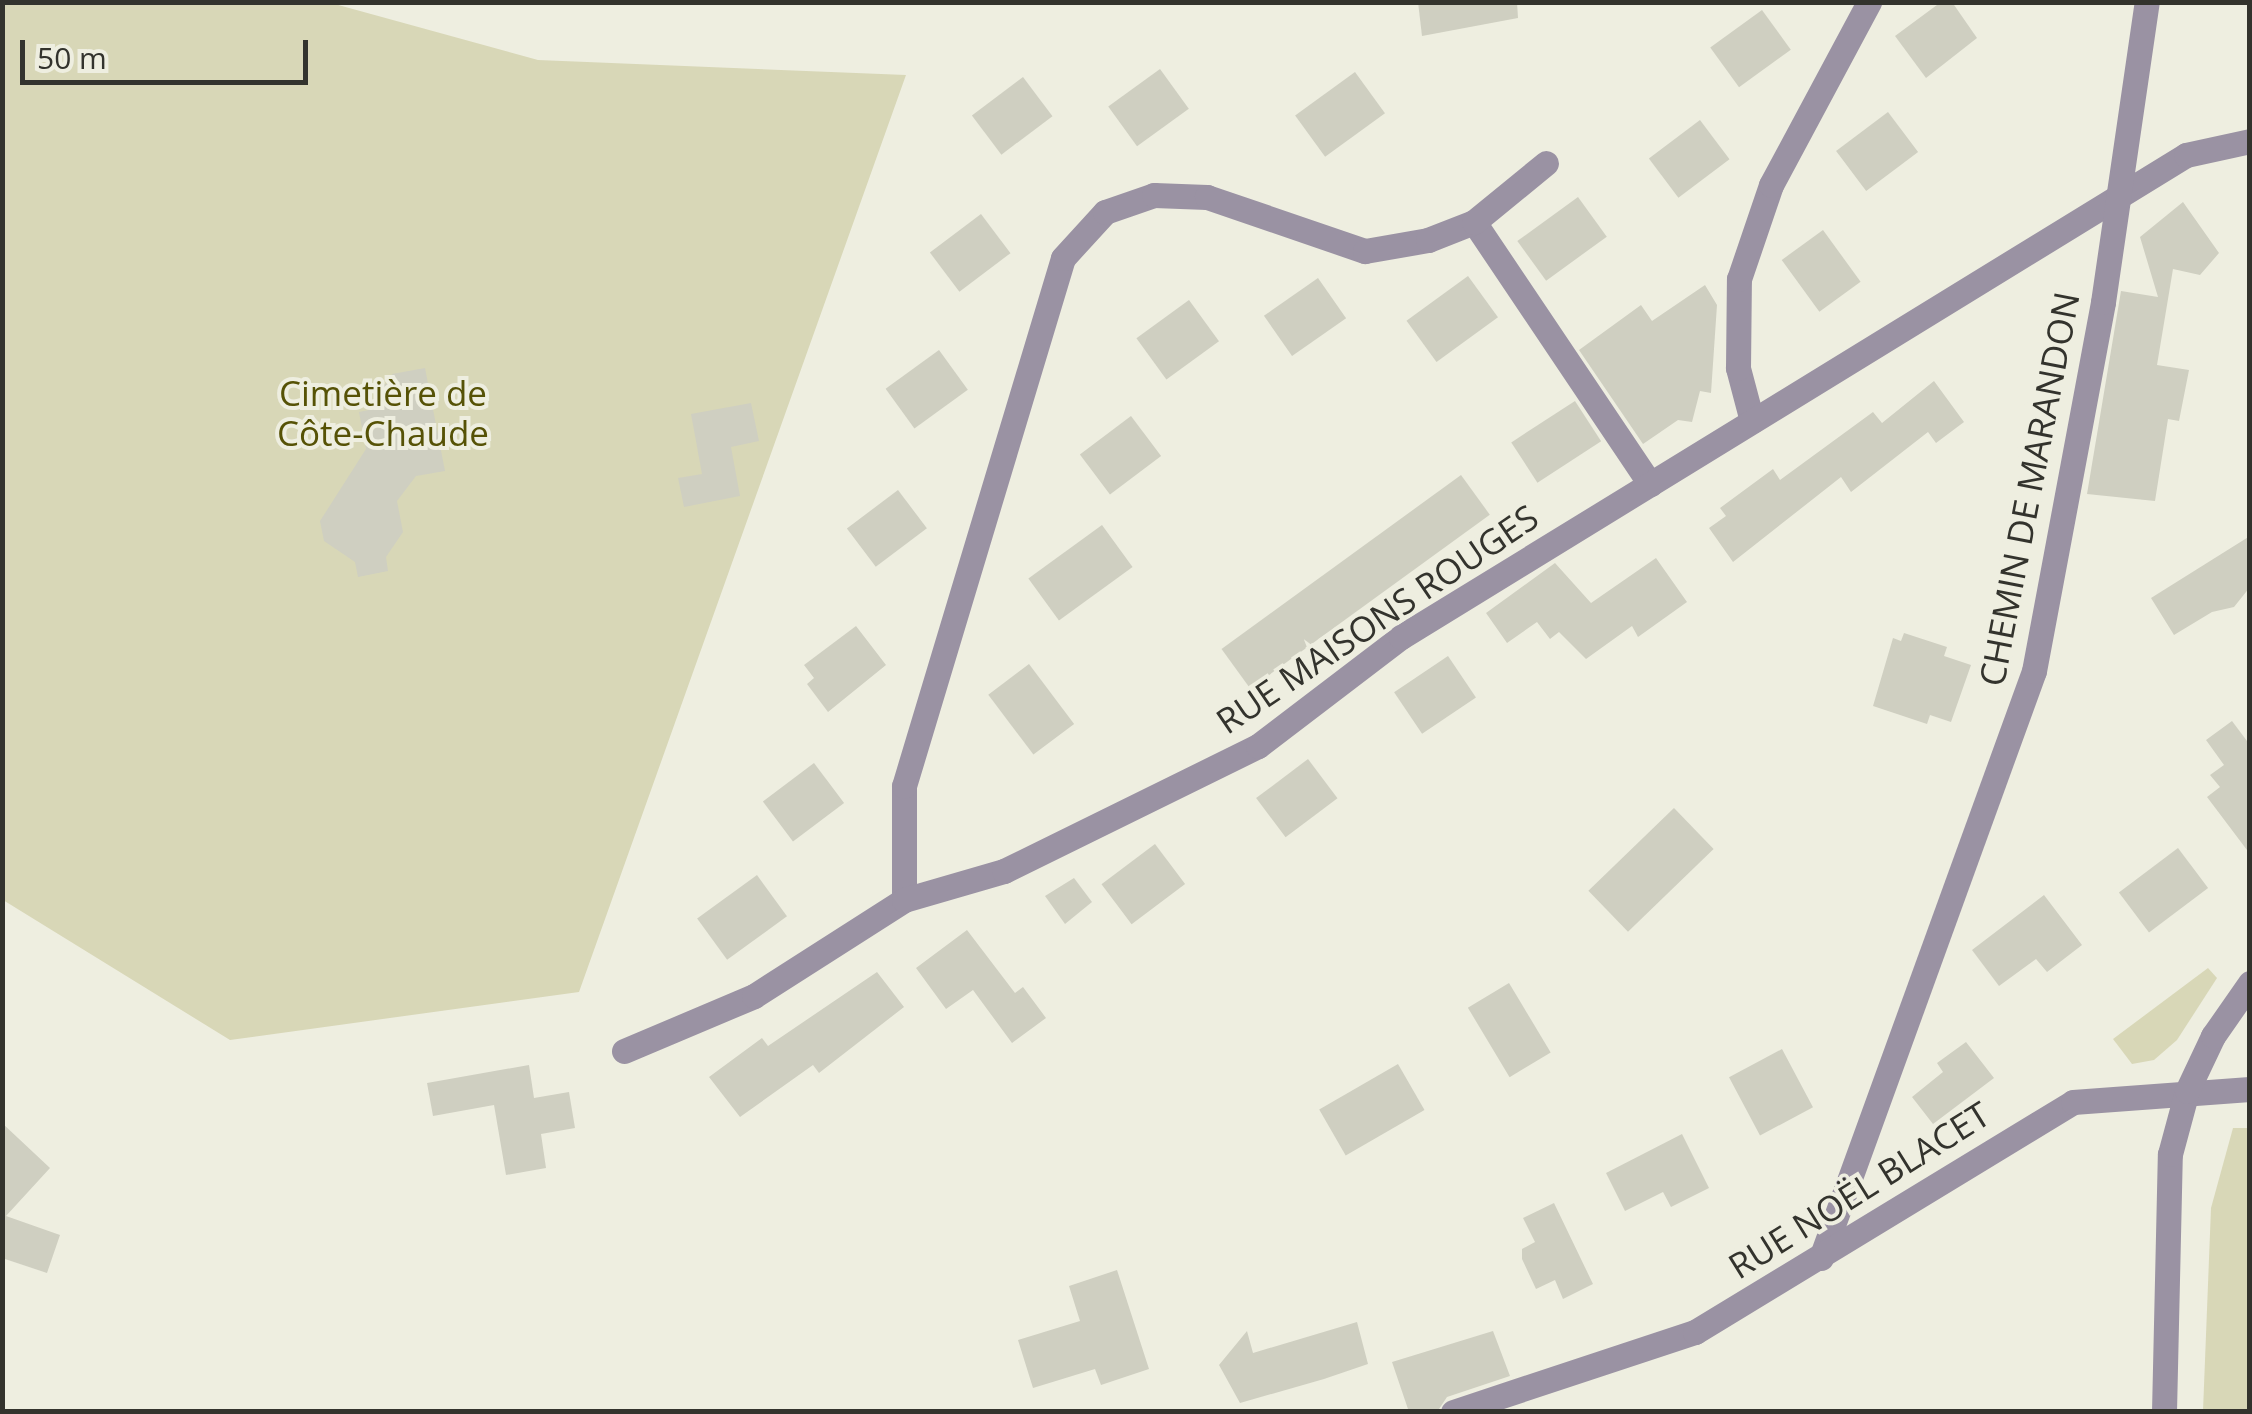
<!DOCTYPE html>
<meta charset="utf-8">
<style>
body{margin:0}
#map{position:relative;width:2252px;height:1414px;overflow:hidden;background:#eeeee0;font-family:"Open Sans",sans-serif}
div>[style]{position:absolute}
.green>*{inset:0;background:#d8d7b7}
.building>*{inset:0;background:#cfcfc1;transform-origin:0 0}
.minor>*{height:25px;margin:-12.5px;padding:0 12.5px;transform-origin:12.5px;border-radius:12.5px;background:#9a92a3}
span{translate:-50% -50%;white-space:nowrap;text-align:center;line-height:1.15;-webkit-text-stroke:8px #eeeee0;paint-order:stroke}
.park-label{font-size:35px;color:#565206}
.street-label{font-size:35px;color:#33332d}
.frame{position:absolute;inset:0;border:5px solid #33332d;pointer-events:none}
.scale{position:absolute;left:20px;top:40px;width:288px;height:45px;box-sizing:border-box;border:5px solid #33332d;border-top:0;padding-left:12px;font-size:30px;line-height:35px;white-space:nowrap;color:#33332d;-webkit-text-stroke:8px #eeeee0;paint-order:stroke}
</style>
<div id="map">
<div class="green">
<i style="clip-path:polygon(2px 3px,331px 3px,538px 60px,906px 75px,579px 992px,230px 1040px,3px 900px)"></i>
<i style="clip-path:polygon(2208px 968px,2217px 978px,2177px 1040px,2154px 1060px,2132px 1064px,2113px 1039px)"></i>
<i style="clip-path:polygon(2233px 1128px,2249px 1128px,2249px 1411px,2203px 1411px,2211px 1208px)"></i>
</div>
<div class="building">
<i style="clip-path:polygon(1418px 2px,1517px 2px,1518px 18px,1422px 36px)"></i>
<i style="clip-path:polygon(1941px 2px,1952px 2px,1977px 38px,1926px 78px,1895px 36px)"></i>
<i style="left:1762px;top:10px;width:49px;height:64px;rotate:54deg"></i>
<i style="left:1160px;top:69px;width:49px;height:64px;rotate:54deg"></i>
<i style="left:1355px;top:72px;width:51px;height:74px;rotate:54deg"></i>
<i style="left:1023px;top:77px;width:49px;height:64px;rotate:53deg"></i>
<i style="left:1888px;top:112px;width:50px;height:65px;rotate:53deg"></i>
<i style="left:1700px;top:120px;width:49px;height:64px;rotate:53deg"></i>
<i style="left:1578px;top:197px;width:49px;height:75px;rotate:54deg"></i>
<i style="clip-path:polygon(2183px 202px,2219px 253px,2200px 275px,2173px 269px,2157px 365px,2189px 370px,2179px 421px,2168px 419px,2155px 501px,2087px 494px,2121px 291px,2158px 297px,2140px 237px)"></i>
<i style="left:981px;top:214px;width:49px;height:64px;rotate:53deg"></i>
<i style="left:1823px;top:230px;width:64px;height:51px;rotate:54deg"></i>
<i style="left:1468px;top:276px;width:51px;height:76px;rotate:54deg"></i>
<i style="left:1318px;top:278px;width:49px;height:66px;rotate:55deg"></i>
<i style="clip-path:polygon(1705px 285px,1717px 305px,1711px 393px,1700px 391px,1692px 422px,1678px 420px,1643px 444px,1579px 350px,1641px 305px,1652px 321px)"></i>
<i style="left:1189px;top:300px;width:51px;height:65px;rotate:54deg"></i>
<i style="left:939px;top:350px;width:49px;height:66px;rotate:54deg"></i>
<i style="clip-path:polygon(425px 368px,445px 471px,416px 476px,397px 501px,403px 532px,386px 557px,388px 571px,358px 577px,355px 562px,324px 541px,320px 521px,366px 449px,359px 412px,384px 407px,381px 385px,394px 382px,392px 374px)"></i>
<i style="clip-path:polygon(1934px 381px,1964px 422px,1936px 443px,1928px 432px,1851px 492px,1841px 477px,1733px 562px,1709px 528px,1726px 516px,1720px 508px,1773px 469px,1780px 480px,1873px 412px,1882px 423px)"></i>
<i style="left:1575px;top:401px;width:48px;height:76px;rotate:57deg"></i>
<i style="clip-path:polygon(751px 403px,759px 441px,731px 447px,740px 496px,684px 507px,678px 478px,702px 474px,691px 414px)"></i>
<i style="left:1131px;top:416px;width:50px;height:64px;rotate:53deg"></i>
<i style="left:1461px;top:475px;width:49px;height:296px;rotate:54deg"></i>
<i style="left:898px;top:490px;width:48px;height:64px;rotate:53deg"></i>
<i style="left:1102px;top:525px;width:52px;height:91px;rotate:54deg"></i>
<i style="clip-path:polygon(2250px 536px,2250px 587px,2234px 607px,2212px 612px,2174px 635px,2151px 598px)"></i>
<i style="clip-path:polygon(1656px 558px,1687px 602px,1638px 637px,1632px 626px,1586px 659px,1559px 632px,1550px 639px,1537px 622px,1507px 643px,1486px 613px,1555px 563px,1591px 603px)"></i>
<i style="clip-path:polygon(856px 626px,886px 665px,828px 712px,807px 684px,814px 678px,804px 665px)"></i>
<i style="clip-path:polygon(1904px 633px,1947px 647px,1944px 656px,1971px 665px,1951px 722px,1930px 715px,1927px 724px,1873px 706px,1893px 638px,1901px 641px)"></i>
<i style="left:1448px;top:656px;width:50px;height:65px;rotate:56deg"></i>
<i style="left:1029px;top:664px;width:75px;height:51px;rotate:53deg"></i>
<i style="clip-path:polygon(2232px 721px,2250px 745px,2250px 854px,2207px 797px,2220px 787px,2210px 775px,2224px 765px,2206px 740px)"></i>
<i style="left:1308px;top:759px;width:49px;height:65px;rotate:53deg"></i>
<i style="left:814px;top:763px;width:50px;height:64px;rotate:53deg"></i>
<i style="left:1674px;top:808px;width:57px;height:119px;rotate:46deg"></i>
<i style="left:1155px;top:844px;width:50px;height:67px;rotate:53deg"></i>
<i style="left:2178px;top:848px;width:50px;height:74px;rotate:53deg"></i>
<i style="left:757px;top:875px;width:51px;height:74px;rotate:54deg"></i>
<i style="clip-path:polygon(1074px 878px,1092px 902px,1065px 924px,1045px 896px)"></i>
<i style="clip-path:polygon(2044px 895px,2082px 945px,2047px 972px,2036px 959px,1999px 986px,1972px 950px)"></i>
<i style="clip-path:polygon(967px 930px,1015px 993px,1023px 987px,1046px 1018px,1012px 1043px,973px 990px,946px 1009px,916px 968px)"></i>
<i style="clip-path:polygon(877px 972px,904px 1007px,819px 1073px,813px 1065px,740px 1117px,709px 1077px,762px 1038px,768px 1046px)"></i>
<i style="left:1509px;top:983px;width:81px;height:48px;rotate:59deg"></i>
<i style="clip-path:polygon(1966px 1042px,1994px 1078px,1933px 1124px,1912px 1097px,1943px 1072px,1937px 1063px)"></i>
<i style="left:1782px;top:1049px;width:66px;height:60px;rotate:62deg"></i>
<i style="left:1398px;top:1064px;width:53px;height:91px;rotate:60deg"></i>
<i style="clip-path:polygon(529px 1065px,534px 1098px,569px 1092px,575px 1128px,541px 1134px,546px 1168px,506px 1175px,494px 1105px,433px 1116px,427px 1083px)"></i>
<i style="clip-path:polygon(2px 1123px,50px 1168px,6px 1216px,60px 1235px,47px 1273px,2px 1258px)"></i>
<i style="clip-path:polygon(1682px 1134px,1709px 1188px,1671px 1207px,1663px 1192px,1625px 1211px,1606px 1173px)"></i>
<i style="clip-path:polygon(1554px 1203px,1593px 1284px,1563px 1299px,1555px 1280px,1536px 1289px,1522px 1259px,1522px 1249px,1535px 1242px,1523px 1218px)"></i>
<i style="clip-path:polygon(1117px 1270px,1149px 1369px,1101px 1385px,1095px 1369px,1033px 1388px,1018px 1340px,1080px 1321px,1069px 1286px)"></i>
<i style="clip-path:polygon(1357px 1322px,1368px 1364px,1324px 1379px,1240px 1403px,1219px 1365px,1247px 1331px,1253px 1353px)"></i>
<i style="clip-path:polygon(1493px 1331px,1510px 1376px,1447px 1397px,1437px 1412px,1409px 1412px,1392px 1362px)"></i>
</div>
<div class="minor">
<i style="left:1474px;top:222px;width:316px;rotate:56.1deg"></i>
<i style="left:1752px;top:421px;width:55px;rotate:-104.8deg"></i>
<i style="left:1738px;top:368px;width:89px;rotate:-89.4deg"></i>
<i style="left:1739px;top:279px;width:99px;rotate:-71.2deg"></i>
<i style="left:1771px;top:185px;width:208px;rotate:-61.8deg"></i>
<i style="left:904px;top:900px;width:114px;rotate:-90deg"></i>
<i style="left:904px;top:786px;width:551px;rotate:-73.24deg"></i>
<i style="left:1063px;top:258px;width:62px;rotate:-47.6deg"></i>
<i style="left:1105px;top:212px;width:52px;rotate:-19.1deg"></i>
<i style="left:1154px;top:195px;width:53px;rotate:2.2deg"></i>
<i style="left:1207px;top:197px;width:167px;rotate:18.9deg"></i>
<i style="left:1365px;top:251px;width:64px;rotate:-9.9deg"></i>
<i style="left:1428px;top:240px;width:49px;rotate:-21.4deg"></i>
<i style="left:1474px;top:222px;width:93px;rotate:-39.3deg"></i>
<i style="left:624px;top:1051px;width:141px;rotate:-22.9deg"></i>
<i style="left:754px;top:996px;width:178px;rotate:-32.6deg"></i>
<i style="left:904px;top:900px;width:104px;rotate:-16.2deg"></i>
<i style="left:1004px;top:871px;width:283px;rotate:-26.2deg"></i>
<i style="left:1258px;top:746px;width:180px;rotate:-37.3deg"></i>
<i style="left:1401px;top:637px;width:921px;rotate:-31.55deg"></i>
<i style="left:2186px;top:155px;width:66px;rotate:-12.3deg"></i>
<i style="left:1821px;top:1258px;width:624px;rotate:-70.06deg"></i>
<i style="left:2034px;top:671px;width:375px;rotate:-79.4deg"></i>
<i style="left:2103px;top:302px;width:303px;rotate:-81.7deg"></i>
<i style="left:1453px;top:1412px;width:255px;rotate:-18.3deg"></i>
<i style="left:1695px;top:1332px;width:442px;rotate:-31.3deg"></i>
<i style="left:2073px;top:1102px;width:177px;rotate:-4.2deg"></i>
<i style="left:2164px;top:1412px;width:258px;rotate:-88.7deg"></i>
<i style="left:2170px;top:1154px;width:65px;rotate:-74.9deg"></i>
<i style="left:2187px;top:1091px;width:61px;rotate:-64.7deg"></i>
<i style="left:2213px;top:1036px;width:65px;rotate:-55.1deg"></i>
</div>
<div class="park-label">
<span style="left:383px;top:413px">Cimetière de<br>Côte-Chaude</span>
</div>
<div class="street-label">
<span style="left:2029px;top:489px;rotate:-79deg">CHEMIN DE MARANDON</span>
<span style="left:1377px;top:619px;rotate:-34deg">RUE MAISONS ROUGES</span>
<span style="left:1859px;top:1190px;rotate:-32deg">RUE NOËL BLACET</span>
</div>
<div class="frame"></div>
<div class="scale">50 m</div>
</div>
